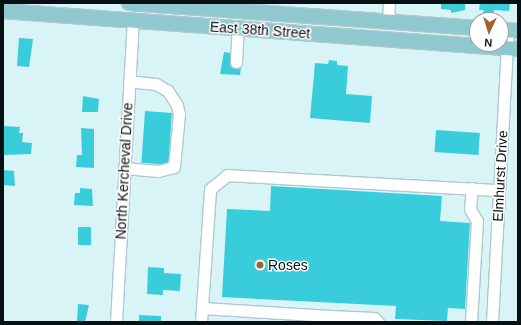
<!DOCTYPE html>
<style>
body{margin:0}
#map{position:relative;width:521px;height:325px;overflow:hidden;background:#d9f4f7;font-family:Arial,sans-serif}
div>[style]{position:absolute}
.building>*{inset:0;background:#39cddc;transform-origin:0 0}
.roads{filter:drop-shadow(1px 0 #afc9cc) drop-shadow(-1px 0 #afc9cc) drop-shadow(0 1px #afc9cc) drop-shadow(0 -1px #afc9cc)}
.minor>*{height:11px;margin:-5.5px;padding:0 5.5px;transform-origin:5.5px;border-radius:5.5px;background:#fff}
.major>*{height:14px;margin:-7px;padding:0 7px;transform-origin:7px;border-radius:7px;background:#8fc8cf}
.dots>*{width:11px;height:11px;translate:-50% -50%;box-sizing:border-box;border:2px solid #fff;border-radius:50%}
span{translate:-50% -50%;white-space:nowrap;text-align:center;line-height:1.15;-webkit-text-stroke:3px #fff;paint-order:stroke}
.street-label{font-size:14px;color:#071012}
.poi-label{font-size:14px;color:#071012}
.left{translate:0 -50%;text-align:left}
.frame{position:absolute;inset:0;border:4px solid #071012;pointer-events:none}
.north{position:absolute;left:469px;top:12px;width:40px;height:40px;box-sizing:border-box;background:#fff;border:1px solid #9c9fa0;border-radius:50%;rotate:184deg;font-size:11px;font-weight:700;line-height:16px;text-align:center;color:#071012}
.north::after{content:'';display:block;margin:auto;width:14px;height:18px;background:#a4612f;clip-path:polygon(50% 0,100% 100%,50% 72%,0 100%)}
</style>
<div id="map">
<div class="building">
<i style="clip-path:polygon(441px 3px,465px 3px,465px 10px,451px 13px,451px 10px,441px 9px)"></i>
<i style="clip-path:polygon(480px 3px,510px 3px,509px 11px,494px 10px,494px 14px,483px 13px,484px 10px,479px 10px)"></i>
<i style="clip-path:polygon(19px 38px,33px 39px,29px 67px,17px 66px)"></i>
<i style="clip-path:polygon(224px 52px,230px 53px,232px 68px,241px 67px,240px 75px,220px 74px)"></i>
<i style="clip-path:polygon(329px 60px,337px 61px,337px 65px,348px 66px,346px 94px,372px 96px,370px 123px,310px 118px,315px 63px,328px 64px)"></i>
<i style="clip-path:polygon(83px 96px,99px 99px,98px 112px,82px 112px)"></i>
<i style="left:145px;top:111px;width:27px;height:52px;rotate:4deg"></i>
<i style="clip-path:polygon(3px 126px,20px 127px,19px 133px,23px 133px,22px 142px,32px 143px,31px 154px,3px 155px)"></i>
<i style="clip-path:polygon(81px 128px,94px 129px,94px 168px,76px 167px,77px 155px,82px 155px)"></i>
<i style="left:436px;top:130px;width:44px;height:22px;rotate:4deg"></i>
<i style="clip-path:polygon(3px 170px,14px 171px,15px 186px,3px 185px)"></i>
<i style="clip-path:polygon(271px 186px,442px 196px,440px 221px,470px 223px,465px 309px,448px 308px,447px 321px,395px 319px,396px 306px,222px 297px,227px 209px,270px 211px)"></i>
<i style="clip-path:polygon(80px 188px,92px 189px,93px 206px,74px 205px,75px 193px,80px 193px)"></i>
<i style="left:78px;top:227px;width:13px;height:18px"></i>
<i style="clip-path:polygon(148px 267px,164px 268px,164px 273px,181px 274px,180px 291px,163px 290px,163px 295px,147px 294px)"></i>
<i style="clip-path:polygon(78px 304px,89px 305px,85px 322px,77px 322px)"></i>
<i style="clip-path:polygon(139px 315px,161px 316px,161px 322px,139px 322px)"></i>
</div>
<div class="roads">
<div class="minor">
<i style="left:388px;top:22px;width:19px;rotate:-87deg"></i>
<i style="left:236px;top:62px;width:33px;rotate:-87deg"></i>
<i style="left:124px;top:168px;width:34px;rotate:5deg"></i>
<i style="left:158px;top:171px;width:16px;rotate:-14deg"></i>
<i style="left:174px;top:167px;width:53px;rotate:-84.6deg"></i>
<i style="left:179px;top:114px;width:9px;rotate:-103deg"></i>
<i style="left:177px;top:105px;width:17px;rotate:-123deg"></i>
<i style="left:168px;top:91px;width:14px;rotate:-150deg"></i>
<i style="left:156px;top:84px;width:27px;rotate:-174deg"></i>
<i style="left:202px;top:308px;width:128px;rotate:3.6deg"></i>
<i style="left:116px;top:322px;width:301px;rotate:-86.8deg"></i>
<i style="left:201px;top:322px;width:133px;rotate:-86.1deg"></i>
<i style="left:210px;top:189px;width:22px;rotate:-39deg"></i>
<i style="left:227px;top:175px;width:272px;rotate:3.2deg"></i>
<i style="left:330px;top:322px;width:6px;rotate:-90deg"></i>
<i style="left:330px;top:316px;width:44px;rotate:2.6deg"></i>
<i style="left:374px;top:318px;width:6px;rotate:45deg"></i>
<i style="left:471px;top:322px;width:101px;rotate:-86.6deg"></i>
<i style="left:477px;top:221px;width:14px;rotate:-120deg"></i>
<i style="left:470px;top:209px;width:21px;rotate:-85deg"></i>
<i style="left:492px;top:322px;width:292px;rotate:-86.9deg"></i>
</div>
<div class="major">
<i style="left:129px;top:3px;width:349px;rotate:4.1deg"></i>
<i style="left:3px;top:11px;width:516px;rotate:4.22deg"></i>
<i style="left:501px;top:30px;width:17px;rotate:3deg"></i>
</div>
</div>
<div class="dots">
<i style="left:260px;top:265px;background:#a4612f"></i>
</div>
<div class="street-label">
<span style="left:260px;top:30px;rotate:4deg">East 38th Street</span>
<span style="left:124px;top:171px;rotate:-87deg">North Kercheval Drive</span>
<span style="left:500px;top:176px;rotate:-87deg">Elmhurst Drive</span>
</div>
<div class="poi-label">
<span class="left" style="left:268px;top:265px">Roses</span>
</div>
<div class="frame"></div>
<div class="north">N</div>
</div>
